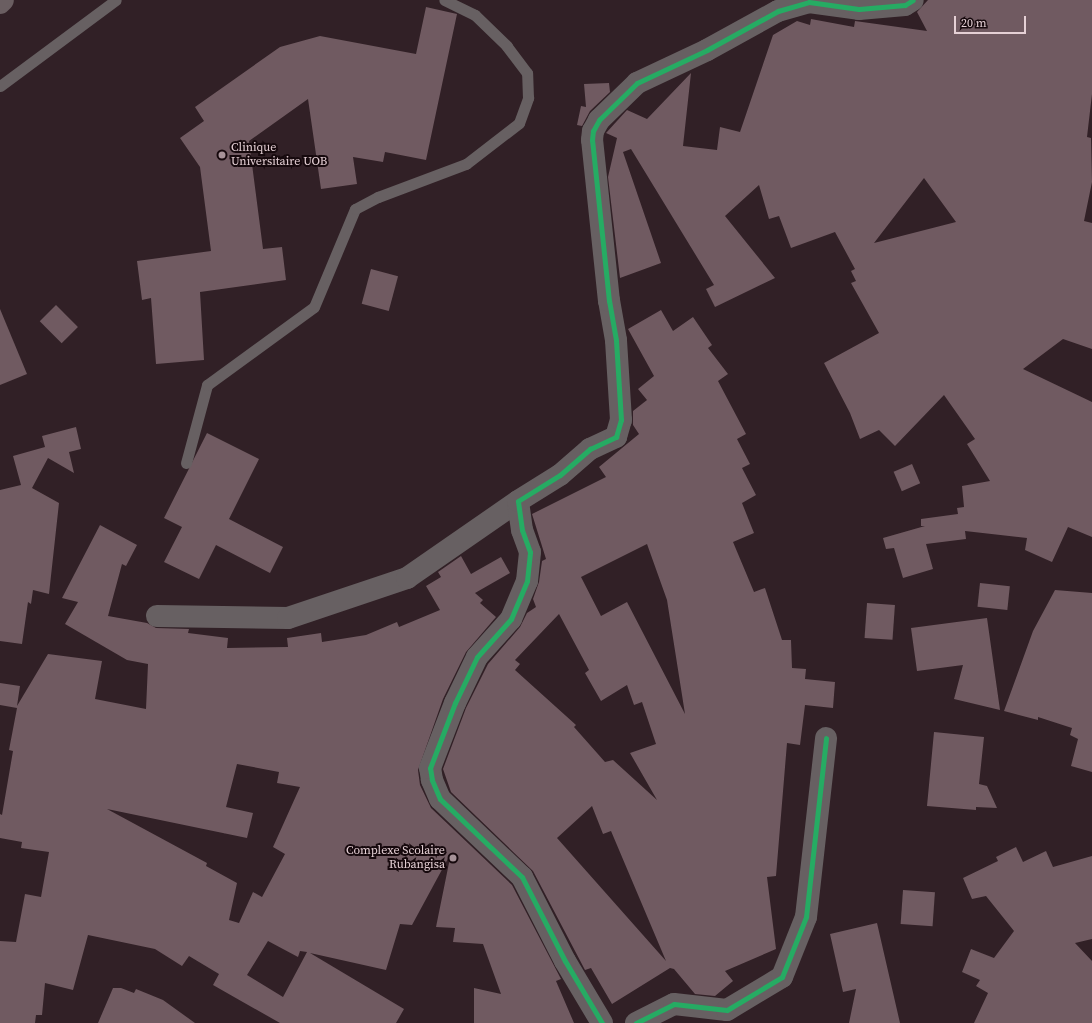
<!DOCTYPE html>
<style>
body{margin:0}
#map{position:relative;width:1092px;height:1023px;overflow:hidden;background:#312026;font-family:"Source Serif 4",serif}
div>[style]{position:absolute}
.building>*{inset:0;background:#705a61;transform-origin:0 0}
.service>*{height:11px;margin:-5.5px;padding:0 5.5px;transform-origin:5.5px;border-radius:5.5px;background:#676062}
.minor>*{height:22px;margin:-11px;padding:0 11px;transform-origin:11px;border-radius:11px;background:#676062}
.trunk>*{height:22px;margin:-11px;padding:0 11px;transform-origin:11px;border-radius:11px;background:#6a5e61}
.cycleway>*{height:5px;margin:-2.5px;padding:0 2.5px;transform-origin:2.5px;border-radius:2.5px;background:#26ab63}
.dots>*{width:11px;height:11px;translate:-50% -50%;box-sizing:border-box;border:2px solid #16090d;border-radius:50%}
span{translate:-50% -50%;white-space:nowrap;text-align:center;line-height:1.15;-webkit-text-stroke:4px #16090d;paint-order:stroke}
.poi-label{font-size:12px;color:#e5d0d5}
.left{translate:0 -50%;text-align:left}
.right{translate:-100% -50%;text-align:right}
.scale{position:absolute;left:954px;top:16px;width:72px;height:18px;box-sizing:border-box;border:2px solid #e5d0d5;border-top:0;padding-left:5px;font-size:12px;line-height:14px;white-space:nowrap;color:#e5d0d5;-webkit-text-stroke:3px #16090d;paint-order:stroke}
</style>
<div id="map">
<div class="building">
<i style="clip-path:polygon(evenodd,928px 0,1092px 0,1092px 94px,1087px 137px,1091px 138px,1092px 182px,1084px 221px,1092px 223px,1092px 349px,1063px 339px,1023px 369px,1092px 402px,1092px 537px,1068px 527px,1052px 562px,1025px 550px,1027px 538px,965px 531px,966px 539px,926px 544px,933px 569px,903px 578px,894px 548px,886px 549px,883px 538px,925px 526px,921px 526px,921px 519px,958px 514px,957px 508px,964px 507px,962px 486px,990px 481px,967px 444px,975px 439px,944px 395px,895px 446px,879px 430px,860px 439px,850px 413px,824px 363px,879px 333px,851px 283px,856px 281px,851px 271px,855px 269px,835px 232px,791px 248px,779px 216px,769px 219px,759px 185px,725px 216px,775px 278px,715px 307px,706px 289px,714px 285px,631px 149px,623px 152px,661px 263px,620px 278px,608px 177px,617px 138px,606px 133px,627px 110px,647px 119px,691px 73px,683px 146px,717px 150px,720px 127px,740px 132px,773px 35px,797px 21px,810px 25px,811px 19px,854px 27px,855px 21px,927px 31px,917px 12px,928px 0,924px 178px,956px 222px,874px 243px,924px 178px)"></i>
<i style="clip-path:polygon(426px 7px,457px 14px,426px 160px,385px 152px,383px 162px,353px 157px,357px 184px,321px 189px,308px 99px,249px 141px,263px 249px,282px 247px,286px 280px,200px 292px,204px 360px,156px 364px,151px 298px,142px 300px,137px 261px,211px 251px,200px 167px,180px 138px,204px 121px,195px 107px,280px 47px,320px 36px,416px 54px)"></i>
<i style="clip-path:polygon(609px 83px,610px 92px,590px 111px,582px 126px,577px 125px,581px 106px,586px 107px,584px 84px)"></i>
<i style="left:371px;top:269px;width:28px;height:36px;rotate:15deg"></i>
<i style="left:56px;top:305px;width:31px;height:23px;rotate:45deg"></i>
<i style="clip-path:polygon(0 309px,27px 374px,0 385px)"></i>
<i style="clip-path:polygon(evenodd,661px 310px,673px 331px,693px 317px,712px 345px,708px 348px,728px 374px,718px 381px,746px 434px,737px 439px,750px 464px,742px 468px,756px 495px,742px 503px,754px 533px,733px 542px,754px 592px,765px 588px,782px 640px,791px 640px,792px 668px,806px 669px,805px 679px,835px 682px,833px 708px,805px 705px,800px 745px,787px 743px,776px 876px,767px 877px,776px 949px,725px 971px,733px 981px,715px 996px,695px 994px,674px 969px,670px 968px,612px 1004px,591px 968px,585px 970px,533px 871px,451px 792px,443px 769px,466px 708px,488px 664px,520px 627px,527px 613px,536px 607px,533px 599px,539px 582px,542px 561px,546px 559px,532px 514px,606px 477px,599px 467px,639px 434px,633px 425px,633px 411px,647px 400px,638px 389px,654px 376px,628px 329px,661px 310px,647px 544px,667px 600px,685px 714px,627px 602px,601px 616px,581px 577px,647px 544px,661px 310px,559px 614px,589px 670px,585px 673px,601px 701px,627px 685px,634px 705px,642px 702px,656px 744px,630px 753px,657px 800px,613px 760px,605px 762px,574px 727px,576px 725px,515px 670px,520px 664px,515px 660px,559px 614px,661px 310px,592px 806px,603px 834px,611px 831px,666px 961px,557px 838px,592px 806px)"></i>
<i style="clip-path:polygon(76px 427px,81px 449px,69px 452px,74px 473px,48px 458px,32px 488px,59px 503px,49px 594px,33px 590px,31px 604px,28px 602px,22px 644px,0 641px,0 490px,21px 485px,13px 456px,45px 447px,42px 436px)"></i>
<i style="clip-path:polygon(207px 433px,259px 459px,229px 519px,283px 547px,270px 573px,216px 545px,199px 579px,164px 562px,182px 527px,164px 518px)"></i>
<i style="left:912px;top:464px;width:21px;height:20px;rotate:67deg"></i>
<i style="clip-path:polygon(evenodd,100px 525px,137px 545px,126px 566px,122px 564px,108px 616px,147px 623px,156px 628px,189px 629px,188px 633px,228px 638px,227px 648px,288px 647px,287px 638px,321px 633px,322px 642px,366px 635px,397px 622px,399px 627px,440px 610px,426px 586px,441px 577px,438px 572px,461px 556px,471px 574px,501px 557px,510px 573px,475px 593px,483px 600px,480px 603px,496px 617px,466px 652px,443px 699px,418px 770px,420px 785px,431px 808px,512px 885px,561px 979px,556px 981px,574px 1023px,474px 1023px,474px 988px,501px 994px,483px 944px,453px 942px,455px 928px,436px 927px,451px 853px,412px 925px,400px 924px,386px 970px,310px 953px,404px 1009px,396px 1023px,280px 1023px,213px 985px,219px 974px,189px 956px,182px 966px,155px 949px,88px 935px,73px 990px,45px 983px,42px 1015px,36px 1015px,35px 1023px,0 1023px,0 941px,16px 942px,25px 894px,41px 897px,49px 852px,21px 848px,22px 842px,0 838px,0 814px,2px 815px,13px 751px,9px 750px,17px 708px,0 705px,0 683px,20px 686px,17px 706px,48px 654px,102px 661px,95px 699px,146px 709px,148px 664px,127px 660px,65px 624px,78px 602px,62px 598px,100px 525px,237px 764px,279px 772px,277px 783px,300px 787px,273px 847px,285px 854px,262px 897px,253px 892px,239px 923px,229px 920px,237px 883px,206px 866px,207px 863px,107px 809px,247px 838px,253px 813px,226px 807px,237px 764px,100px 525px,268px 941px,298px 957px,300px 951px,307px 952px,283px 997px,247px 975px,268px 941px)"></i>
<i style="left:980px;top:583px;width:30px;height:24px;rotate:6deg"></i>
<i style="clip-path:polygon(1055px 590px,1092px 593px,1092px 772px,1071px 766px,1078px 739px,1070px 735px,1072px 728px,1038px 717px,1038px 720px,1004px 711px,1033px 631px)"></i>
<i style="left:867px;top:603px;width:28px;height:35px;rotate:4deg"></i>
<i style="clip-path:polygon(987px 618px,1000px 710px,954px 699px,963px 665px,917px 671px,911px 628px)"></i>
<i style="clip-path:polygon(934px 732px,984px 737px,979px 784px,987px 786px,997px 808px,976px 807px,976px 810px,927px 806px)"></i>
<i style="clip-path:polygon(1016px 847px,1023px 862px,1046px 851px,1053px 867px,1092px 856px,1092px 939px,1075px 943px,1092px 961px,1092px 1023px,974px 1023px,988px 993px,976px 986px,980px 980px,962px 972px,971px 949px,994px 958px,1014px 931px,986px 896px,972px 899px,963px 878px,998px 861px,996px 857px)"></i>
<i style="left:903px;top:890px;width:32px;height:34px;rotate:4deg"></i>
<i style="clip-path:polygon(877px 923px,900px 1023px,849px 1023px,856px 989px,843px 992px,830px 934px)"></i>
<i style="clip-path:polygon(113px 988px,121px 988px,134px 993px,136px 989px,163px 1000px,195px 1023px,98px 1023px)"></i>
</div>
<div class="service">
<i style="left:0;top:86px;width:144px;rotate:-36.6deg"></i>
<i style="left:186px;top:463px;width:81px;rotate:-74.9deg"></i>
<i style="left:207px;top:385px;width:132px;rotate:-36.1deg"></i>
<i style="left:314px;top:307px;width:106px;rotate:-67.3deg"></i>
<i style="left:355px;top:209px;width:26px;rotate:-28deg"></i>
<i style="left:378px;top:197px;width:94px;rotate:-20.6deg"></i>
<i style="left:466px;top:164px;width:67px;rotate:-37.7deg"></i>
<i style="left:519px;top:123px;width:27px;rotate:-70deg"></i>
<i style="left:528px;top:98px;width:25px;rotate:-92deg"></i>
<i style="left:527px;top:73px;width:34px;rotate:-127deg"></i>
<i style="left:507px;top:46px;width:45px;rotate:-135.9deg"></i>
<i style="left:475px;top:15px;width:34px;rotate:-154deg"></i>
</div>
<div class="minor">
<i style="left:157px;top:616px;width:131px;rotate:0.9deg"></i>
<i style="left:288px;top:618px;width:126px;rotate:-18.6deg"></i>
<i style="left:407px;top:578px;width:135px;rotate:-34.7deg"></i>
<i style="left:602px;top:1023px;width:72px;rotate:-120.8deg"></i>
<i style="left:565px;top:961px;width:94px;rotate:-117.1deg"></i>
<i style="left:522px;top:877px;width:113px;rotate:-136.4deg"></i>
<i style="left:440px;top:799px;width:21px;rotate:-113deg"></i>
<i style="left:432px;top:780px;width:12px;rotate:-99deg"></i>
<i style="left:430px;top:768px;width:70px;rotate:-69deg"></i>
<i style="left:455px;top:703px;width:51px;rotate:-64.4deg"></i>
<i style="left:477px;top:657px;width:51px;rotate:-48.2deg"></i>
<i style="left:511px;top:619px;width:41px;rotate:-67.2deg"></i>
<i style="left:527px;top:581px;width:29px;rotate:-84deg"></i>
<i style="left:530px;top:552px;width:23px;rotate:-110deg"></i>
<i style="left:522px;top:530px;width:29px;rotate:-98deg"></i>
<i style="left:518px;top:501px;width:49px;rotate:-31.8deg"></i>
<i style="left:560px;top:475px;width:40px;rotate:-41deg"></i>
<i style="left:590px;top:449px;width:29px;rotate:-25deg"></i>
<i style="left:616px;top:437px;width:18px;rotate:-74deg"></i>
<i style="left:621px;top:420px;width:80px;rotate:-93.6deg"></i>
<i style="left:616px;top:340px;width:40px;rotate:-100deg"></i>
<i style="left:609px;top:301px;width:162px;rotate:-96deg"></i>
<i style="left:592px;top:140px;width:9px;rotate:-84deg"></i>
<i style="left:593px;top:131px;width:13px;rotate:-61deg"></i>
<i style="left:599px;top:120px;width:53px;rotate:-44.2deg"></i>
<i style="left:637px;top:83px;width:77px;rotate:-25.2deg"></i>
<i style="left:707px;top:50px;width:81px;rotate:-28.8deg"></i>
<i style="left:778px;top:11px;width:32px;rotate:-16deg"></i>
<i style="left:809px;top:2px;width:50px;rotate:8deg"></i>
<i style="left:859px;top:9px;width:46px;rotate:-5deg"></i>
<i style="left:905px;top:5px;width:9px;rotate:-32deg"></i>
<i style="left:636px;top:1023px;width:42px;rotate:-26.6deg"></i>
<i style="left:674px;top:1004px;width:53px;rotate:6.5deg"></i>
<i style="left:727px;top:1010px;width:64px;rotate:-31deg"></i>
<i style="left:782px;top:977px;width:65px;rotate:-68.2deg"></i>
<i style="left:806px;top:917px;width:180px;rotate:-83.6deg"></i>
</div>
<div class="trunk">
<i style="left:0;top:3px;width:4px;rotate:-45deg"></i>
</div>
<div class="cycleway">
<i style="left:602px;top:1023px;width:72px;rotate:-120.8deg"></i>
<i style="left:565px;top:961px;width:94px;rotate:-117.1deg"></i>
<i style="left:522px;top:877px;width:113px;rotate:-136.4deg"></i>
<i style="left:440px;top:799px;width:21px;rotate:-113deg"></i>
<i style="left:432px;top:780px;width:12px;rotate:-99deg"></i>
<i style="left:430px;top:768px;width:70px;rotate:-69deg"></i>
<i style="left:455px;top:703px;width:51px;rotate:-64.4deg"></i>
<i style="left:477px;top:657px;width:51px;rotate:-48.2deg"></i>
<i style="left:511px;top:619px;width:41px;rotate:-67.2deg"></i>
<i style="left:527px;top:581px;width:29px;rotate:-84deg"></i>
<i style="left:530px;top:552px;width:23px;rotate:-110deg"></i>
<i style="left:522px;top:530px;width:29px;rotate:-98deg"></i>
<i style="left:518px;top:501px;width:49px;rotate:-31.8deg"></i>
<i style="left:560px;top:475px;width:40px;rotate:-41deg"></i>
<i style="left:590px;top:449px;width:29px;rotate:-25deg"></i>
<i style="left:616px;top:437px;width:18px;rotate:-74deg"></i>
<i style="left:621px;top:420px;width:80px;rotate:-93.6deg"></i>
<i style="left:616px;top:340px;width:40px;rotate:-100deg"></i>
<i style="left:609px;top:301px;width:162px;rotate:-96deg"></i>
<i style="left:592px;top:140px;width:9px;rotate:-84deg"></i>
<i style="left:593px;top:131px;width:13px;rotate:-61deg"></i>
<i style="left:599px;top:120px;width:53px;rotate:-44.2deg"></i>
<i style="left:637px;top:83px;width:77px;rotate:-25.2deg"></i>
<i style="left:707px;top:50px;width:81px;rotate:-28.8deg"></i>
<i style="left:778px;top:11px;width:32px;rotate:-16deg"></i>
<i style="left:809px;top:2px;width:50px;rotate:8deg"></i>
<i style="left:859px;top:9px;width:46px;rotate:-5deg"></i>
<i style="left:905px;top:5px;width:9px;rotate:-32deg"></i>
<i style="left:636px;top:1023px;width:42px;rotate:-26.6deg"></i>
<i style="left:674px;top:1004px;width:53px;rotate:6.5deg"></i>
<i style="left:727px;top:1010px;width:64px;rotate:-31deg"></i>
<i style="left:782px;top:977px;width:65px;rotate:-68.2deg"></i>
<i style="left:806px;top:917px;width:180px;rotate:-83.6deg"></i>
</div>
<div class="dots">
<i style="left:222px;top:155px;background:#a69298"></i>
<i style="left:453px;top:858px;background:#a69298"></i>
</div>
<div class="poi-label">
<span class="left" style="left:231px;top:155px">Clinique<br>Universitaire UOB</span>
<span class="right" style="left:445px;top:858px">Complexe Scolaire<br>Rubangisa</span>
</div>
<div class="scale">20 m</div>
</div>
